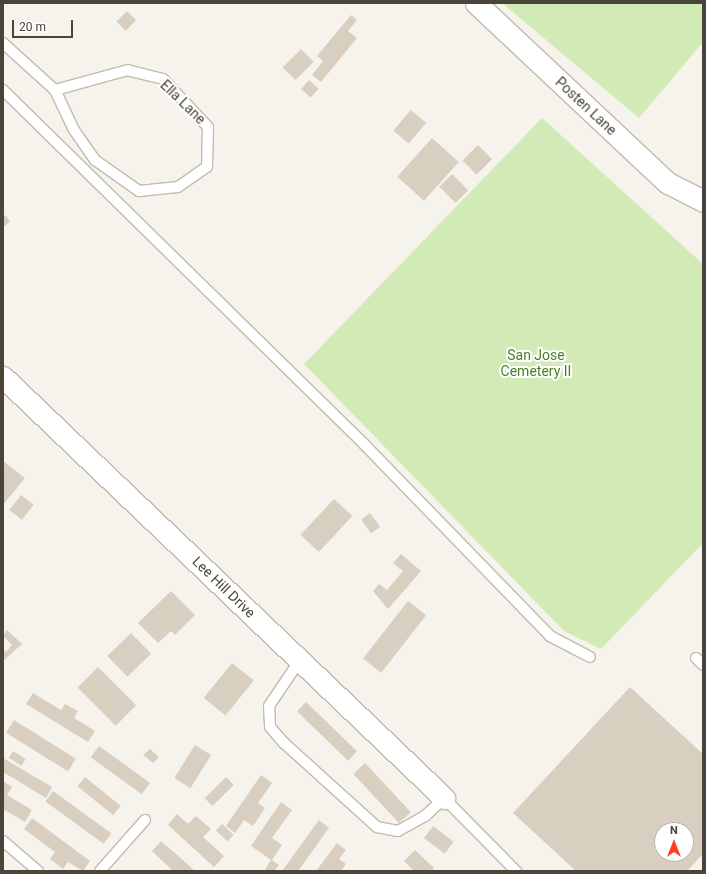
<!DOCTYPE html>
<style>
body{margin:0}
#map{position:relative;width:706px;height:874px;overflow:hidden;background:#f6f3ec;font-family:Roboto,sans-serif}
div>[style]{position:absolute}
.green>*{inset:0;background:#d2eab5}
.building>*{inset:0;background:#d8cfc1;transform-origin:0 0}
.roads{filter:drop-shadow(1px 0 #c2bbae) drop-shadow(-1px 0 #c2bbae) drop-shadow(0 1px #c2bbae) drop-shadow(0 -1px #c2bbae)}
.lane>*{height:10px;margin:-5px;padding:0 5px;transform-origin:5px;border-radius:5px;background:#fff}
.street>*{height:21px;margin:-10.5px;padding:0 10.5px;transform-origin:10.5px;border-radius:10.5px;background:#fff}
span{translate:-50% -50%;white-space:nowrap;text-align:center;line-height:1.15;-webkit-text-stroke:4px #fff;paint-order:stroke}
.street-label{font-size:14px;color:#4b4439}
.park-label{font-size:14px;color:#4a7f2a}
.frame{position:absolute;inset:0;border:4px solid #4b4439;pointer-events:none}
.north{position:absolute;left:654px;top:822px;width:40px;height:40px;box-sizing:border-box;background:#fff;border:1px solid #b7b4b0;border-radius:50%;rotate:0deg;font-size:11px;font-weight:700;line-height:16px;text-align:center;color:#4b4439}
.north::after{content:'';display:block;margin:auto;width:14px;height:18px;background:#fc3f1d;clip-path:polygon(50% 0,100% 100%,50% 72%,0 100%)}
.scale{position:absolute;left:12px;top:20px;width:61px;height:18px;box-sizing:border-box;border:2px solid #4b4439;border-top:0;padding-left:5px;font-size:12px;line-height:14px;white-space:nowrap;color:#4b4439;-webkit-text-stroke:3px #fff;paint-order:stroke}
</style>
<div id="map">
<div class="green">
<i style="clip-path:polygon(502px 3px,702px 3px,703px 42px,639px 118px)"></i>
<i style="clip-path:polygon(542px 118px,703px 264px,703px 543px,601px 649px,564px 631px,304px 364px)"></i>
</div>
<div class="building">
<i style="left:127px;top:11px;width:13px;height:15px;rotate:45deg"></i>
<i style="clip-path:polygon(351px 15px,357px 20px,348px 31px,357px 38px,321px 82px,312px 75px,323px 61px,317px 56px)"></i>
<i style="left:301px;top:49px;width:18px;height:26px;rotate:45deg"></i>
<i style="left:309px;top:80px;width:13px;height:12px;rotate:42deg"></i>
<i style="left:411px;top:110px;width:20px;height:27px;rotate:41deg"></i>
<i style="left:432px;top:138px;width:36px;height:52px;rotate:42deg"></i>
<i style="left:478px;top:145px;width:20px;height:22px;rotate:45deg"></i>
<i style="left:452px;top:174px;width:23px;height:18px;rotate:45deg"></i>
<i style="clip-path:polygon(5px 215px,10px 221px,3px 228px,3px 217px)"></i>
<i style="clip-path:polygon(3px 461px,25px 478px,3px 505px)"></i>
<i style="left:21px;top:495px;width:16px;height:19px;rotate:38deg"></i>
<i style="left:334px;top:499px;width:25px;height:49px;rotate:43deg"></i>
<i style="left:370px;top:513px;width:17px;height:11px;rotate:54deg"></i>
<i style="clip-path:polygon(401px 554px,421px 571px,388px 609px,373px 591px,379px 584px,387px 590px,403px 571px,393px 563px)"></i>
<i style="clip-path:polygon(171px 591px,195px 615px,175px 635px,171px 631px,158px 643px,138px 623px)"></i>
<i style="left:408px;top:601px;width:23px;height:73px;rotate:38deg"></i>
<i style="clip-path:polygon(7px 630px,22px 644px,3px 661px,3px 649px,6px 652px,12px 645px,3px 636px)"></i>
<i style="left:131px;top:633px;width:29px;height:33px;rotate:46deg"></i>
<i style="left:232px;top:663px;width:28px;height:45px;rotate:39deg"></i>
<i style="left:98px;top:667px;width:54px;height:29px;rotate:45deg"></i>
<i style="clip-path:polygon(evenodd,630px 687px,703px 754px,703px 854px,687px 871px,576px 871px,513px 813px,630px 687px,662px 830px,686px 830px,686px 854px,662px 854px,662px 830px)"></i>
<i style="clip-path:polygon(33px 693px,61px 710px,65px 704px,78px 711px,74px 718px,95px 731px,88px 742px,26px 704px)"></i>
<i style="left:306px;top:702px;width:71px;height:13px;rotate:44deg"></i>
<i style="left:14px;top:720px;width:73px;height:15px;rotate:32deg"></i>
<i style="left:195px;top:745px;width:19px;height:39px;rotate:32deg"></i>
<i style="left:99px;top:746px;width:63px;height:14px;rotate:36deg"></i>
<i style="clip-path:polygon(150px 749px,159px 757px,153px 763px,143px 755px)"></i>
<i style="left:13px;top:751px;width:15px;height:8px;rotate:32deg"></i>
<i style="clip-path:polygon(3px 758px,52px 787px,46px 798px,3px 772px)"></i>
<i style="left:365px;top:763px;width:67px;height:16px;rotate:47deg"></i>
<i style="clip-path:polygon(261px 775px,272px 783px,258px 803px,265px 808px,253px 826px,244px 820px,235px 833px,226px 826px)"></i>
<i style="left:85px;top:777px;width:46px;height:12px;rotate:39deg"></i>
<i style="left:226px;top:777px;width:11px;height:30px;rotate:45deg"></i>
<i style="clip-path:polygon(3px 781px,12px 787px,7px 795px,32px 810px,25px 822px,3px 809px)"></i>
<i style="left:53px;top:791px;width:72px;height:13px;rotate:36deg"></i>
<i style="clip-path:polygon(281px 802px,292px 810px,272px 838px,282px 845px,272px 860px,279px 865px,274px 871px,268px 871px,265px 869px,271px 860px,251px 846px)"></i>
<i style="clip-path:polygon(177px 814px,188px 824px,196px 816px,211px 829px,203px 837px,224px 856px,214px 867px,168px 825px)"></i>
<i style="clip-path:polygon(32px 818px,90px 861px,83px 871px,68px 862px,63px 869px,50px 859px,55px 852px,24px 829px)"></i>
<i style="clip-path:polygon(319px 820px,329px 828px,298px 871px,282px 871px)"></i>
<i style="left:222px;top:824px;width:16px;height:9px;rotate:43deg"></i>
<i style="left:433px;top:826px;width:26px;height:15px;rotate:37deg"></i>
<i style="clip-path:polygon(161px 841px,176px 854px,195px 871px,173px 871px,152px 851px)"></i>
<i style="clip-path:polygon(337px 843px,346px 850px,339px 859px,346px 864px,341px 871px,316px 871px)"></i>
<i style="clip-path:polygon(415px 850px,434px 868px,431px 871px,414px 871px,404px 861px)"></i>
</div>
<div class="roads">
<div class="lane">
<i style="left:3px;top:43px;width:70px;rotate:42.1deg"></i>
<i style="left:55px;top:90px;width:44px;rotate:64.6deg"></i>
<i style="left:74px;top:130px;width:37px;rotate:55deg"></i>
<i style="left:95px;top:160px;width:54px;rotate:35.2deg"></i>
<i style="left:139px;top:191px;width:39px;rotate:-6deg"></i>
<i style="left:178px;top:187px;width:35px;rotate:-35deg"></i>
<i style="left:207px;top:167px;width:40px;rotate:-88.6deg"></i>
<i style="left:208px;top:127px;width:66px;rotate:-133.2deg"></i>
<i style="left:163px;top:79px;width:36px;rotate:-166deg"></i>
<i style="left:128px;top:70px;width:76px;rotate:164.7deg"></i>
<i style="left:3px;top:90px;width:506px;rotate:44.44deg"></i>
<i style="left:364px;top:444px;width:267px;rotate:45.9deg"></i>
<i style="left:550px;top:636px;width:45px;rotate:27.7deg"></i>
<i style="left:696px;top:658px;width:10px;rotate:45deg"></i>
<i style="left:300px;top:660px;width:55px;rotate:124deg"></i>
<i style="left:269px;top:706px;width:21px;rotate:87deg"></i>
<i style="left:270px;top:727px;width:21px;rotate:49deg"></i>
<i style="left:284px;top:743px;width:125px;rotate:42.1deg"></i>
<i style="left:377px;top:827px;width:21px;rotate:11deg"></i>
<i style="left:398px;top:831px;width:31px;rotate:-29deg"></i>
<i style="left:425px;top:816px;width:26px;rotate:-43deg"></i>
<i style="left:444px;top:798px;width:103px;rotate:45.4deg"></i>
<i style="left:3px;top:841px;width:46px;rotate:40.6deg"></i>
<i style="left:100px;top:871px;width:68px;rotate:-48.6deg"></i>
</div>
<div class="street">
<i style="left:476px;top:3px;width:263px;rotate:43.2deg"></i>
<i style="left:668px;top:183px;width:39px;rotate:27deg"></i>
<i style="left:3px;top:377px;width:610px;rotate:43.67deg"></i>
</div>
</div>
<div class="street-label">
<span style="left:183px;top:102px;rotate:44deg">Ella Lane</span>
<span style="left:586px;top:106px;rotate:43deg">Posten Lane</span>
<span style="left:224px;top:587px;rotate:44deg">Lee Hill Drive</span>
</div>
<div class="park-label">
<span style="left:536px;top:363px">San Jose<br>Cemetery II</span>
</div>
<div class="frame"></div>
<div class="north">N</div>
<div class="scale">20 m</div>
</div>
